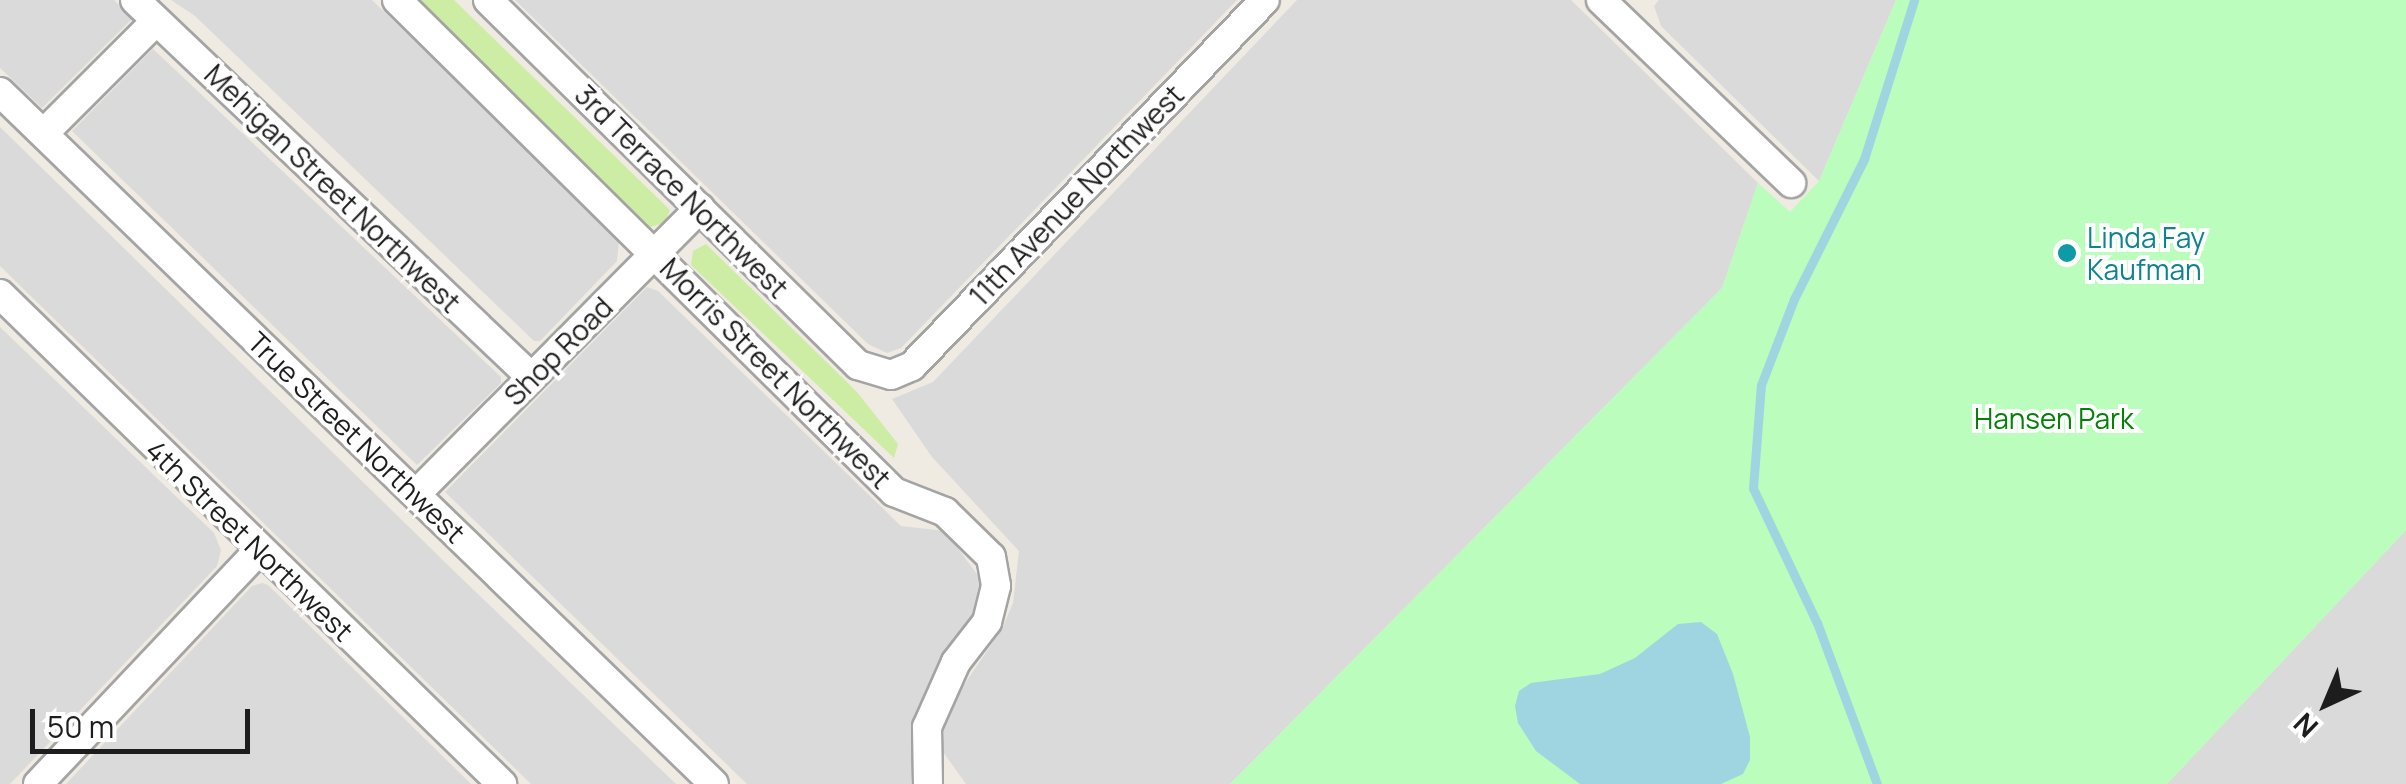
<!DOCTYPE html>
<style>
body{margin:0}
#map{position:relative;width:2406px;height:784px;overflow:hidden;background:#efeae2;font-family:Manrope,sans-serif}
div>[style]{position:absolute}
.residential>*{inset:0;background:#dbdada}
.grass>*{inset:0;background:#cceda3}
.park>*{inset:0;background:#bafdbc}
.water>*{inset:0;background:#9ed5e0}
.stream>*{height:9px;margin:-4.5px;padding:0 4.5px;transform-origin:4.5px;border-radius:4.5px;background:#9ed5e0}
.roads{filter:drop-shadow(2px 0 #a4a4a4) drop-shadow(-2px 0 #a4a4a4) drop-shadow(0 2px #a4a4a4) drop-shadow(0 -2px #a4a4a4)}
.street>*{height:28px;margin:-14px;padding:0 14px;transform-origin:14px;border-radius:14px;background:#fff}
.dots>*{width:28px;height:28px;translate:-50% -50%;box-sizing:border-box;border:5px solid #fff;border-radius:50%}
span{translate:-50% -50%;white-space:nowrap;text-align:center;line-height:1.15;-webkit-text-stroke:8px #fff;paint-order:stroke}
.street-label{font-size:28px;color:#1d1d1d}
.culture-label{font-size:28px;color:#0d838f}
.left{translate:0 -50%;text-align:left}
.park-label{font-size:28px;color:#038207}
.north{position:absolute;left:2276px;top:654px;width:100px;height:100px;-webkit-text-stroke:8px #fff;paint-order:stroke;rotate:224deg;font-size:28px;font-weight:700;line-height:40px;text-align:center;color:#1d1d1d}
.north::after{content:'';display:block;margin:auto;width:35px;height:45px;background:#1d1d1d;clip-path:polygon(50% 0,100% 100%,50% 72%,0 100%)}
.scale{position:absolute;left:30px;top:709px;width:220px;height:45px;box-sizing:border-box;border:5px solid #1d1d1d;border-top:0;padding-left:12px;font-size:30px;line-height:35px;white-space:nowrap;color:#1d1d1d;-webkit-text-stroke:8px #fff;paint-order:stroke}
</style>
<div id="map">
<div class="residential">
<i style="clip-path:polygon(0 0,114px 0,132px 19px,42px 108px,0 68px)"></i>
<i style="clip-path:polygon(171px 0,372px 0,619px 240px,617px 261px,540px 341px,534px 341px,195px 16px)"></i>
<i style="clip-path:polygon(515px 0,1237px 0,901px 348px,887px 353px,868px 344px)"></i>
<i style="clip-path:polygon(1297px 0,1571px 0,1758px 183px,1722px 288px,1230px 784px,966px 784px,936px 742px,955px 698px,1002px 629px,1013px 603px,1019px 551px,932px 457px,892px 399px,933px 382px)"></i>
<i style="clip-path:polygon(1659px 0,1896px 0,1819px 181px,1661px 26px,1654px 6px)"></i>
<i style="clip-path:polygon(153px 49px,501px 377px,501px 383px,417px 465px,72px 131px)"></i>
<i style="clip-path:polygon(0 127px,456px 573px,676px 784px,531px 784px,0 266px)"></i>
<i style="clip-path:polygon(647px 287px,658px 291px,901px 526px,945px 531px,982px 581px,981px 603px,922px 700px,916px 720px,922px 784px,747px 784px,445px 492px)"></i>
<i style="clip-path:polygon(0 327px,214px 533px,221px 550px,217px 566px,10px 784px,0 784px)"></i>
<i style="clip-path:polygon(2406px 530px,2406px 784px,2167px 784px)"></i>
<i style="clip-path:polygon(262px 583px,268px 585px,471px 784px,66px 784px,252px 586px)"></i>
</div>
<div class="grass">
<i style="clip-path:polygon(418px 0,454px 0,670px 210px,665px 223px,650px 227px)"></i>
<i style="clip-path:polygon(706px 244px,857px 392px,898px 444px,894px 458px,691px 265px,693px 251px)"></i>
</div>
<div class="park">
<i style="clip-path:polygon(1896px 0,2406px 0,2406px 530px,2167px 784px,1230px 784px,1722px 288px,1758px 183px,1790px 212px,1819px 181px)"></i>
</div>
<div class="water">
<i style="clip-path:polygon(1701px 622px,1717px 634px,1733px 674px,1750px 737px,1750px 760px,1743px 774px,1721px 784px,1580px 784px,1536px 751px,1518px 723px,1515px 706px,1519px 691px,1531px 683px,1600px 674px,1635px 658px,1678px 624px)"></i>
</div>
<div class="stream">
<i style="left:1877px;top:784px;width:172px;rotate:-110.4deg"></i>
<i style="left:1817px;top:623px;width:149px;rotate:-115.4deg"></i>
<i style="left:1753px;top:488px;width:103px;rotate:-85.6deg"></i>
<i style="left:1761px;top:385px;width:92px;rotate:-69deg"></i>
<i style="left:1794px;top:299px;width:157px;rotate:-63.4deg"></i>
<i style="left:1864px;top:159px;width:167px;rotate:-72.5deg"></i>
</div>
<div class="roads">
<div class="street">
<i style="left:135px;top:0;width:547px;rotate:43.59deg"></i>
<i style="left:397px;top:0;width:699px;rotate:44.71deg"></i>
<i style="left:894px;top:492px;width:55px;rotate:21.4deg"></i>
<i style="left:945px;top:512px;width:64px;rotate:44.4deg"></i>
<i style="left:991px;top:557px;width:29px;rotate:80deg"></i>
<i style="left:996px;top:586px;width:37px;rotate:104deg"></i>
<i style="left:987px;top:622px;width:51px;rotate:127.8deg"></i>
<i style="left:956px;top:662px;width:71px;rotate:114deg"></i>
<i style="left:927px;top:727px;width:57px;rotate:89deg"></i>
<i style="left:488px;top:0;width:520px;rotate:44.61deg"></i>
<i style="left:858px;top:365px;width:34px;rotate:17deg"></i>
<i style="left:891px;top:375px;width:23px;rotate:-23deg"></i>
<i style="left:912px;top:366px;width:508px;rotate:-46.04deg"></i>
<i style="left:1601px;top:0;width:264px;rotate:43.9deg"></i>
<i style="left:0;top:92px;width:994px;rotate:44.1deg"></i>
<i style="left:44px;top:133px;width:158px;rotate:-45deg"></i>
<i style="left:0;top:294px;width:702px;rotate:44.31deg"></i>
<i style="left:416px;top:494px;width:403px;rotate:-45.2deg"></i>
<i style="left:38px;top:784px;width:323px;rotate:-46.6deg"></i>
</div>
</div>
<div class="dots">
<i style="left:2067px;top:253px;background:#0f9aa8"></i>
</div>
<div class="street-label">
<span style="left:333px;top:188px;rotate:44deg">Mehigan Street Northwest</span>
<span style="left:682px;top:191px;rotate:45deg">3rd Terrace Northwest</span>
<span style="left:1076px;top:195px;rotate:-46deg">11th Avenue Northwest</span>
<span style="left:558px;top:351px;rotate:-45deg">Shop Road</span>
<span style="left:776px;top:373px;rotate:45deg">Morris Street Northwest</span>
<span style="left:357px;top:437px;rotate:44deg">True Street Northwest</span>
<span style="left:250px;top:540px;rotate:44deg">4th Street Northwest</span>
</div>
<div class="culture-label">
<span class="left" style="left:2087px;top:253px">Linda Fay<br>Kaufman</span>
</div>
<div class="park-label">
<span style="left:2054px;top:418px">Hansen Park</span>
</div>
<div class="north">N</div>
<div class="scale">50 m</div>
</div>
